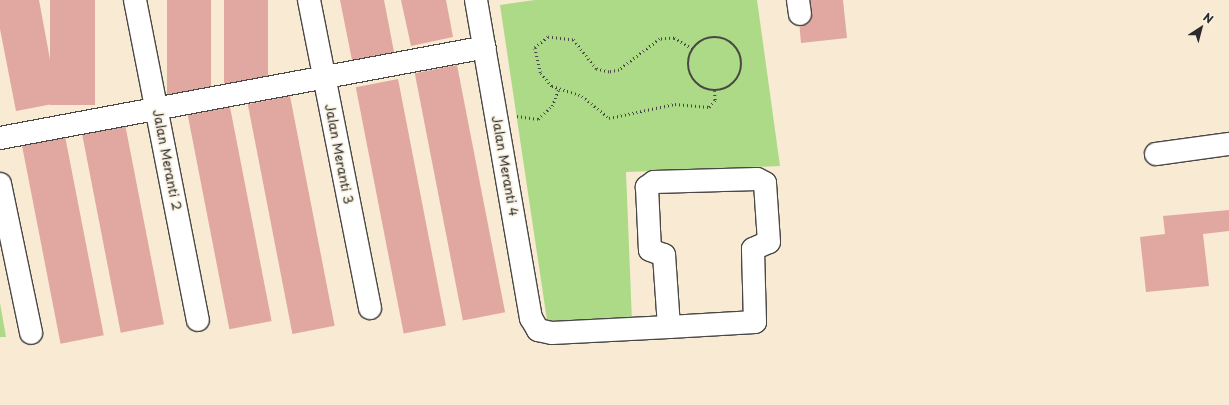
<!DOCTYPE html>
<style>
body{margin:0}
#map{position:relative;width:1229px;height:405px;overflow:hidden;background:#f8ead3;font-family:"Playpen Sans",sans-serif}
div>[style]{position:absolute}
.green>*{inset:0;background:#acda87}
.building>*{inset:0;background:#e1a8a1;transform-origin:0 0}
.path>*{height:2.5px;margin-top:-1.25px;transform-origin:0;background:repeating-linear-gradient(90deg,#4a4844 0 1px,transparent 0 4px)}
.path>.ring{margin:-1.25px;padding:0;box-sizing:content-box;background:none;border:2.5px solid #4a4844;border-radius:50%}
.roads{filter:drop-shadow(1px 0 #4a4844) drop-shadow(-1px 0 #4a4844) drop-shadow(0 1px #4a4844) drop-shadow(0 -1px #4a4844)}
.minor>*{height:22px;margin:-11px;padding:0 11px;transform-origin:11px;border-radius:11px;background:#fff}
span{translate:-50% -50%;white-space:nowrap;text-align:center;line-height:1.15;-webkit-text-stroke:4px #fcf5e5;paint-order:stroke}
.street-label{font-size:13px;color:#2b2b2b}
.north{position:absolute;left:1181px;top:8px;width:40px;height:40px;-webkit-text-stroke:3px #fcf5e5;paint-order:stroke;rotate:36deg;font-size:11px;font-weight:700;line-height:16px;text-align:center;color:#2b2b2b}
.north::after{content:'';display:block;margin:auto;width:14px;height:18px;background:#2b2b2b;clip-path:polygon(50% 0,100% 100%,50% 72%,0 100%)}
</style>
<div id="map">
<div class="green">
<i style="clip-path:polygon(535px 0,757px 0,780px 166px,626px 172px,632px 322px,548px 327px,500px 5px)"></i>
<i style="clip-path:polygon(0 303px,6px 337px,0 337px)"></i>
</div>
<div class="building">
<i style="clip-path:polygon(0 0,39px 0,58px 103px,16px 111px,0 29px)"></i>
<i style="left:50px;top:0;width:45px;height:105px"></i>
<i style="left:167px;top:0;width:44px;height:97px"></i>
<i style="left:224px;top:0;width:44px;height:83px"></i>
<i style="clip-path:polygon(340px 0,384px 0,394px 52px,352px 60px)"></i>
<i style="clip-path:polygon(401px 0,446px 0,453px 37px,411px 46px)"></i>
<i style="clip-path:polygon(807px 0,843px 0,847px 38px,801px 43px,799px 21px,809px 20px)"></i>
<i style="left:457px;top:65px;width:252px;height:43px;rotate:79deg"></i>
<i style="left:398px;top:79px;width:251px;height:43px;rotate:79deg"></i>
<i style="left:290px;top:96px;width:234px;height:43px;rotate:79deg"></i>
<i style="left:230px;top:107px;width:218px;height:43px;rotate:79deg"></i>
<i style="left:125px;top:124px;width:204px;height:44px;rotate:79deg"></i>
<i style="left:65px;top:136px;width:203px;height:44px;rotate:79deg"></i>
<i style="clip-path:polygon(1229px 210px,1229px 231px,1203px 234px,1209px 286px,1146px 292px,1140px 237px,1165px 234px,1163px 216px)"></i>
</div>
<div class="path">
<i class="ring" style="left:688px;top:37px;width:51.5px;height:51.5px"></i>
<i style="left:692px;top:49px;width:21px;rotate:-149deg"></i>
<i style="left:674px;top:38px;width:14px;rotate:176deg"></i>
<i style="left:660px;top:39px;width:51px;rotate:142.9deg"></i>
<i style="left:619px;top:70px;width:10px;rotate:169deg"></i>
<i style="left:609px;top:72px;width:13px;rotate:-167deg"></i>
<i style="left:596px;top:69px;width:37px;rotate:-128deg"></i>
<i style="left:573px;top:40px;width:25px;rotate:-173deg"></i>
<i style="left:548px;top:37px;width:17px;rotate:140deg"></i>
<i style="left:535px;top:48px;width:26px;rotate:77deg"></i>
<i style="left:541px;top:73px;width:17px;rotate:50deg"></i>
<i style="left:552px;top:86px;width:32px;rotate:18deg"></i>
<i style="left:582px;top:96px;width:35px;rotate:39deg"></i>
<i style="left:609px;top:118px;width:67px;rotate:-12deg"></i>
<i style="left:675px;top:104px;width:34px;rotate:5deg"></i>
<i style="left:709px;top:107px;width:9px;rotate:-49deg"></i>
<i style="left:715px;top:100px;width:9px;rotate:-96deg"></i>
<i style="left:517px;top:116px;width:21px;rotate:8deg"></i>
<i style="left:538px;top:119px;width:19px;rotate:-43deg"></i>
<i style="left:552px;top:106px;width:19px;rotate:-69deg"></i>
</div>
<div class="roads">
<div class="minor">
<i style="left:135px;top:0;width:326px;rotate:78.9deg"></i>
<i style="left:309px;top:0;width:314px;rotate:78.8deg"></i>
<i style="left:476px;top:0;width:323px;rotate:80.2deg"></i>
<i style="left:531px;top:318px;width:14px;rotate:60deg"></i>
<i style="left:538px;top:330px;width:14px;rotate:12deg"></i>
<i style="left:552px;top:333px;width:117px;rotate:-2.9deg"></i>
<i style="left:669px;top:327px;width:86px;rotate:-3.3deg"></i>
<i style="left:755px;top:322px;width:73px;rotate:-91.6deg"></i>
<i style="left:753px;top:249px;width:17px;rotate:-24deg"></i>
<i style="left:769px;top:242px;width:59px;rotate:-93.9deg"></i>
<i style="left:765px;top:183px;width:9px;rotate:-153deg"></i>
<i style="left:757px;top:179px;width:103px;rotate:178.3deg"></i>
<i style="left:654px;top:182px;width:9px;rotate:144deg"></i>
<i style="left:647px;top:187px;width:63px;rotate:87.3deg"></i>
<i style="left:650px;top:250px;width:15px;rotate:20deg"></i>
<i style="left:664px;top:255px;width:72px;rotate:86deg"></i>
<i style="left:798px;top:0;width:14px;rotate:82deg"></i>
<i style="left:0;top:138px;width:493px;rotate:-10.6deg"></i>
<i style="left:1156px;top:154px;width:74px;rotate:-7.8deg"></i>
<i style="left:0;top:184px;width:152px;rotate:78.2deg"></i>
</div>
</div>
<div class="street-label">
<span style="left:339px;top:154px;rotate:79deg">Jalan Meranti 3</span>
<span style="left:167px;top:160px;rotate:79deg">Jalan Meranti 2</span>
<span style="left:505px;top:166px;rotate:80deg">Jalan Meranti 4</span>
</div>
<div class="north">N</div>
</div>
